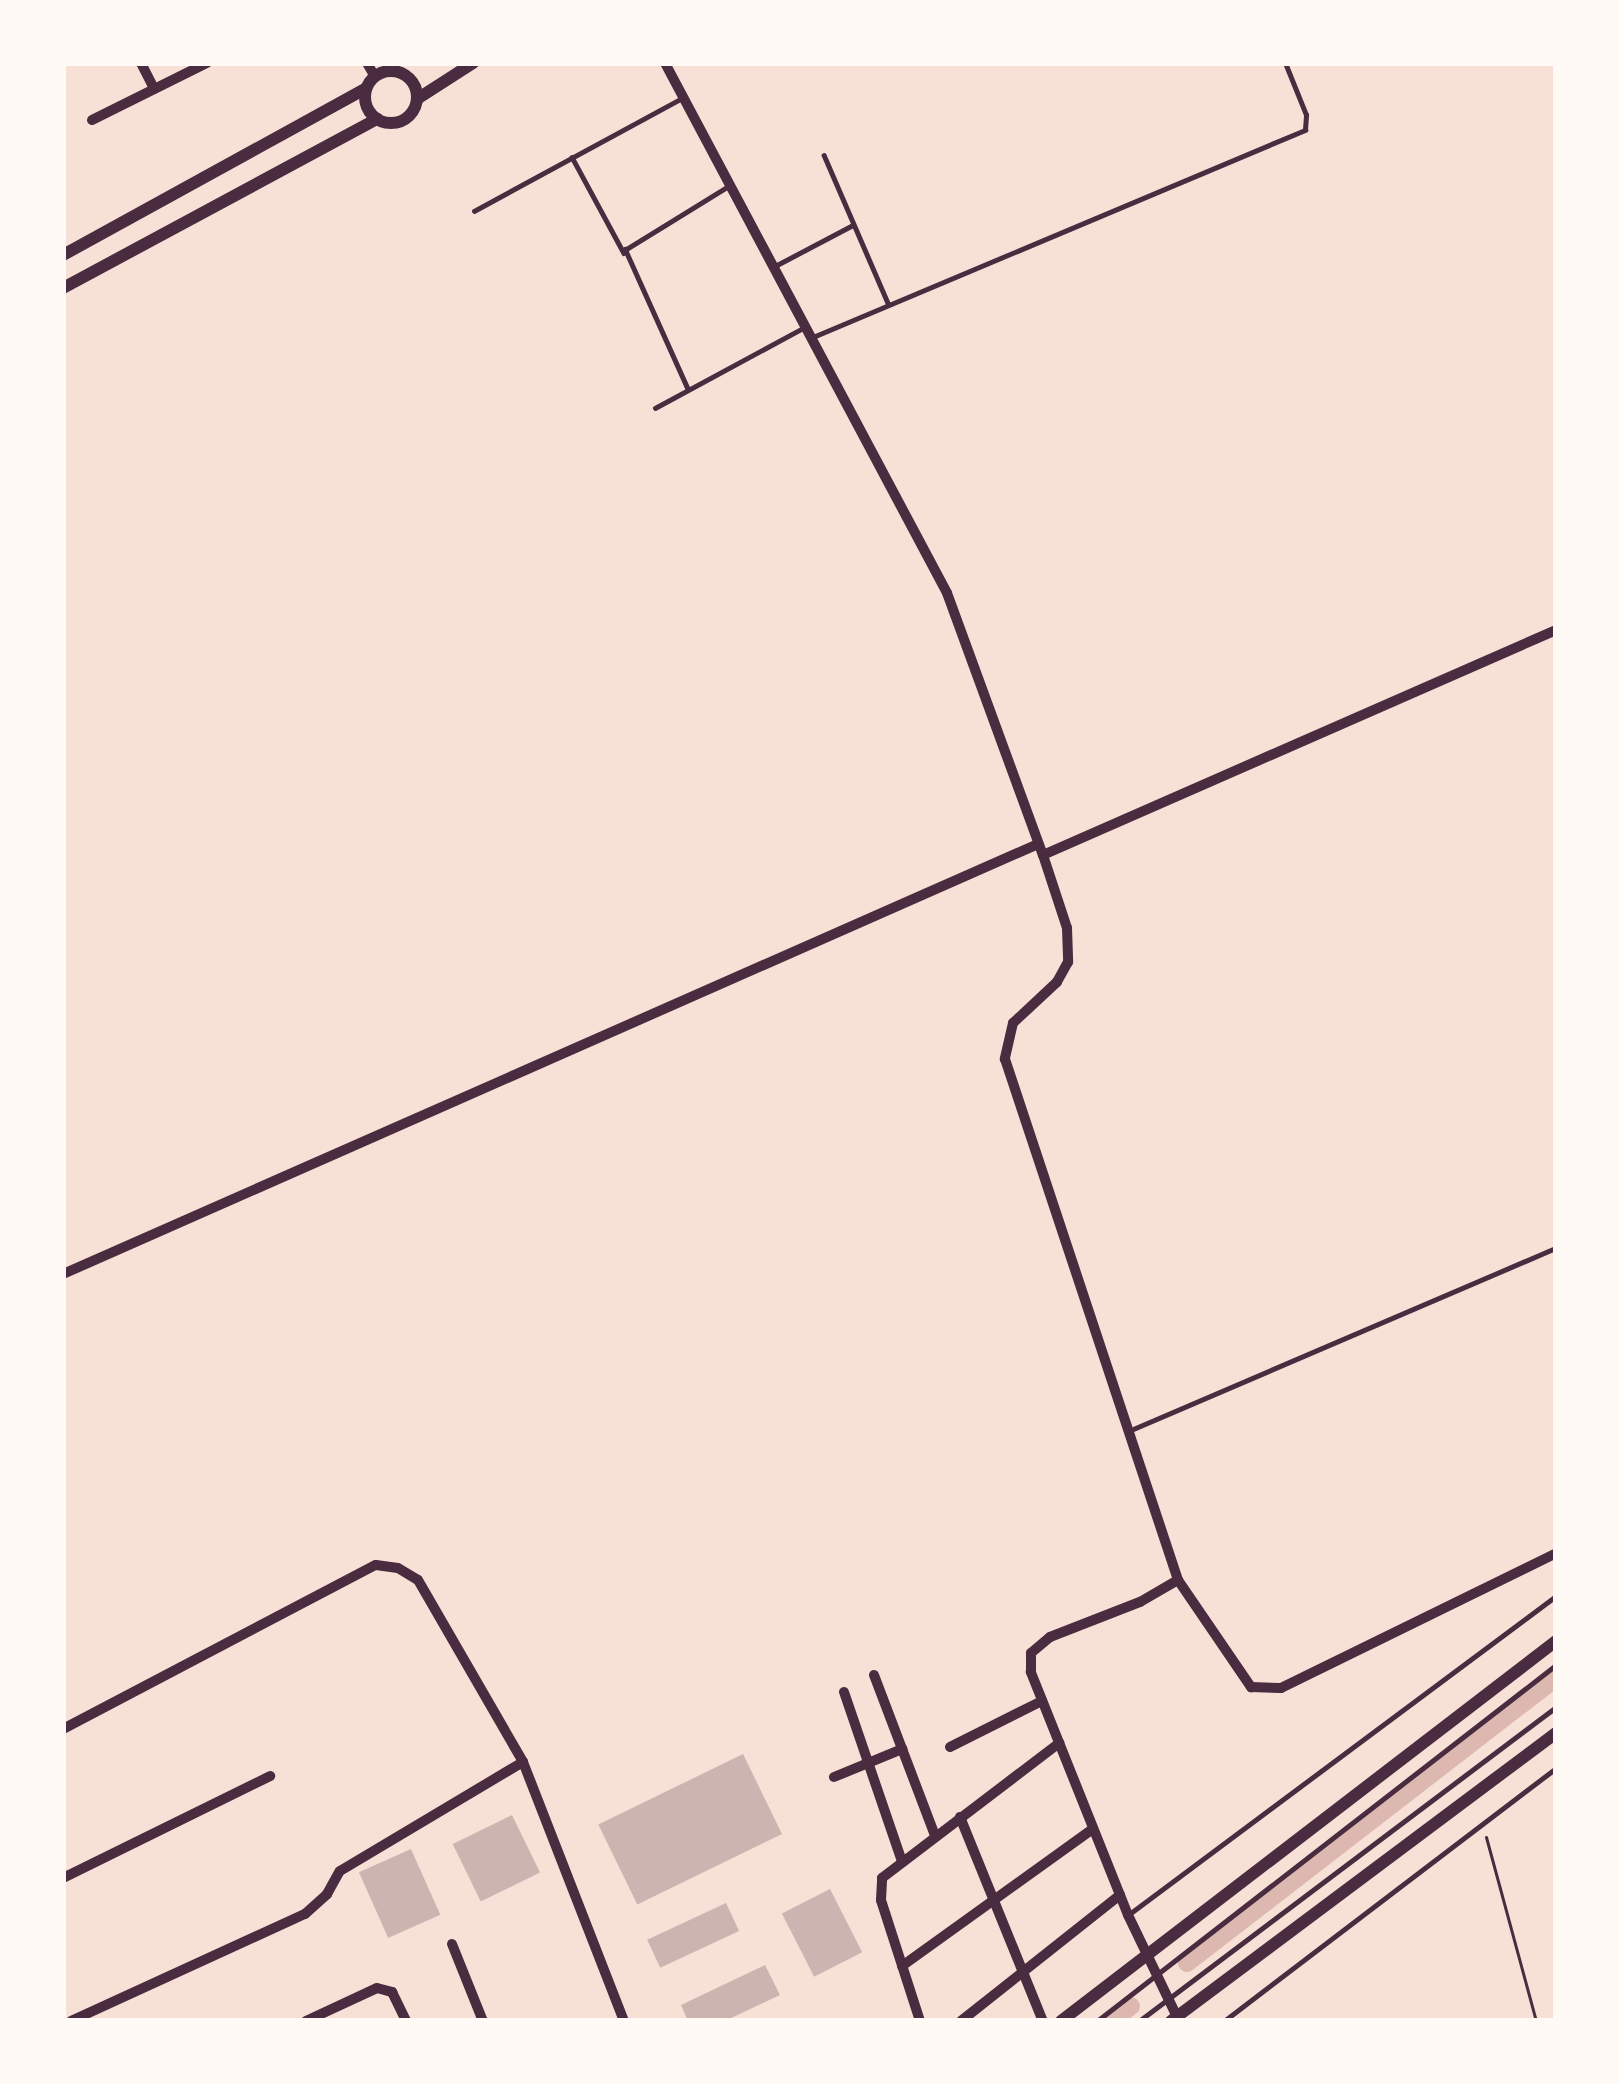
<!DOCTYPE html>
<style>
body{margin:0}
#map{position:relative;width:1619px;height:2084px;overflow:hidden;background:#f7e1d7;font-family:Barlow,sans-serif}
div>[style]{position:absolute}
.canal>*{height:18px;margin:-9px;padding:0 9px;transform-origin:9px;border-radius:9px;background:#dcb8b0}
.building>*{inset:0;background:#ccb4b1;transform-origin:0 0}
.path>*{height:3px;margin:-1.5px;padding:0 1.5px;transform-origin:1.5px;border-radius:1.5px;background:#4a2c40}
.service>*{height:4.5px;margin:-2.25px;padding:0 2.25px;transform-origin:2.25px;border-radius:2.25px;background:#4a2c40}
.minor>*{height:10px;margin:-5px;padding:0 5px;transform-origin:5px;border-radius:5px;background:#4a2c40}
.tertiary>*{height:12px;margin:-6px;padding:0 6px;transform-origin:6px;border-radius:6px;background:#4a2c40}
.tertiary>.ring{margin:-6px;padding:0;box-sizing:content-box;background:none;border:12px solid #4a2c40;border-radius:50%}
span{translate:-50% -50%;white-space:nowrap;text-align:center;line-height:1.15;-webkit-text-stroke:12px #fffaf5;paint-order:stroke}
.frame{position:absolute;inset:0;border:66px solid #fffaf5;pointer-events:none}
</style>
<div id="map">
<div class="canal">
<i style="left:1187px;top:1963px;width:466px;rotate:-37.7deg"></i>
<i style="left:1112px;top:2021px;width:24px;rotate:-38deg"></i>
</div>
<div class="building">
<i style="left:743px;top:1754px;width:89px;height:161px;rotate:64deg"></i>
<i style="left:512px;top:1815px;width:64px;height:66px;rotate:64deg"></i>
<i style="left:411px;top:1849px;width:72px;height:57px;rotate:66deg"></i>
<i style="left:830px;top:1889px;width:71px;height:54px;rotate:63deg"></i>
<i style="left:726px;top:1903px;width:31px;height:87px;rotate:65deg"></i>
<i style="clip-path:polygon(765px 1965px,780px 1995px,725px 2021px,688px 2021px,681px 2005px)"></i>
</div>
<div class="path">
<i style="left:1486px;top:1837px;width:191px;rotate:74.8deg"></i>
</div>
<div class="service">
<i style="left:824px;top:155px;width:163px;rotate:66.6deg"></i>
<i style="left:572px;top:157px;width:109px;rotate:61.6deg"></i>
<i style="left:474px;top:211px;width:234px;rotate:-28.5deg"></i>
<i style="left:775px;top:266px;width:88px;rotate:-27.7deg"></i>
<i style="left:813px;top:337px;width:534px;rotate:-22.82deg"></i>
<i style="left:1305px;top:130px;width:15px;rotate:-86deg"></i>
<i style="left:1306px;top:115px;width:56px;rotate:-112deg"></i>
<i style="left:688px;top:390px;width:154px;rotate:-114.2deg"></i>
<i style="left:625px;top:250px;width:120px;rotate:-31.7deg"></i>
<i style="left:655px;top:408px;width:168px;rotate:-28.4deg"></i>
<i style="left:1131px;top:1430px;width:462px;rotate:-23.2deg"></i>
<i style="left:1128px;top:1915px;width:534px;rotate:-36.7deg"></i>
<i style="left:1097px;top:2021px;width:581px;rotate:-37.8deg"></i>
<i style="left:1139px;top:2021px;width:522px;rotate:-36.98deg"></i>
<i style="left:1224px;top:2021px;width:417px;rotate:-37.3deg"></i>
</div>
<div class="minor">
<i style="left:141px;top:63px;width:29px;rotate:63deg"></i>
<i style="left:367px;top:63px;width:14px;rotate:60deg"></i>
<i style="left:665px;top:63px;width:600px;rotate:61.98deg"></i>
<i style="left:947px;top:593px;width:279px;rotate:69.9deg"></i>
<i style="left:1043px;top:855px;width:77px;rotate:71.8deg"></i>
<i style="left:1067px;top:928px;width:34px;rotate:88deg"></i>
<i style="left:1068px;top:962px;width:23px;rotate:119deg"></i>
<i style="left:1057px;top:982px;width:60px;rotate:137deg"></i>
<i style="left:1013px;top:1023px;width:37px;rotate:103deg"></i>
<i style="left:1005px;top:1059px;width:549px;rotate:71.63deg"></i>
<i style="left:92px;top:120px;width:128px;rotate:-26.4deg"></i>
<i style="left:1043px;top:855px;width:560px;rotate:-23.68deg"></i>
<i style="left:63px;top:1274px;width:1066px;rotate:-23.8deg"></i>
<i style="left:874px;top:1675px;width:172px;rotate:69.2deg"></i>
<i style="left:844px;top:1692px;width:179px;rotate:71.1deg"></i>
<i style="left:63px;top:1729px;width:353px;rotate:-27.7deg"></i>
<i style="left:376px;top:1565px;width:22px;rotate:8deg"></i>
<i style="left:398px;top:1568px;width:23px;rotate:31deg"></i>
<i style="left:418px;top:1580px;width:210px;rotate:60deg"></i>
<i style="left:523px;top:1762px;width:278px;rotate:68.7deg"></i>
<i style="left:950px;top:1747px;width:103px;rotate:-26.6deg"></i>
<i style="left:834px;top:1777px;width:74px;rotate:-22.4deg"></i>
<i style="left:960px;top:1817px;width:220px;rotate:67.9deg"></i>
<i style="left:63px;top:1878px;width:231px;rotate:-26.2deg"></i>
<i style="left:452px;top:1944px;width:83px;rotate:68.1deg"></i>
<i style="left:902px;top:1966px;width:235px;rotate:-35.7deg"></i>
<i style="left:71px;top:2021px;width:257px;rotate:-24.6deg"></i>
<i style="left:305px;top:1914px;width:30px;rotate:-42deg"></i>
<i style="left:327px;top:1894px;width:26px;rotate:-61deg"></i>
<i style="left:340px;top:1871px;width:213px;rotate:-30.8deg"></i>
<i style="left:306px;top:2021px;width:78px;rotate:-24.9deg"></i>
<i style="left:377px;top:1988px;width:16px;rotate:15deg"></i>
<i style="left:392px;top:1992px;width:32px;rotate:64deg"></i>
<i style="left:920px;top:2021px;width:127px;rotate:-107.9deg"></i>
<i style="left:881px;top:1900px;width:22px;rotate:-87deg"></i>
<i style="left:882px;top:1878px;width:223px;rotate:-37.3deg"></i>
<i style="left:961px;top:2021px;width:203px;rotate:-38.4deg"></i>
<i style="left:1179px;top:2021px;width:118px;rotate:-115.7deg"></i>
<i style="left:1128px;top:1915px;width:262px;rotate:-111.8deg"></i>
<i style="left:1031px;top:1672px;width:19px;rotate:-90deg"></i>
<i style="left:1031px;top:1653px;width:25px;rotate:-40deg"></i>
<i style="left:1050px;top:1637px;width:97px;rotate:-21.3deg"></i>
<i style="left:1140px;top:1602px;width:44px;rotate:-30.1deg"></i>
<i style="left:1178px;top:1580px;width:130px;rotate:55.7deg"></i>
<i style="left:1251px;top:1687px;width:30px;rotate:2deg"></i>
<i style="left:1281px;top:1688px;width:306px;rotate:-26.1deg"></i>
</div>
<div class="tertiary">
<i class="ring" style="left:365px;top:71px;width:40px;height:40px"></i>
<i style="left:417px;top:99px;width:67px;rotate:-32.7deg"></i>
<i style="left:63px;top:255px;width:345px;rotate:-28.8deg"></i>
<i style="left:63px;top:288px;width:357px;rotate:-28.3deg"></i>
<i style="left:1061px;top:2021px;width:624px;rotate:-37.51deg"></i>
<i style="left:1171px;top:2021px;width:481px;rotate:-36.8deg"></i>
</div>
<div class="frame"></div>
</div>
